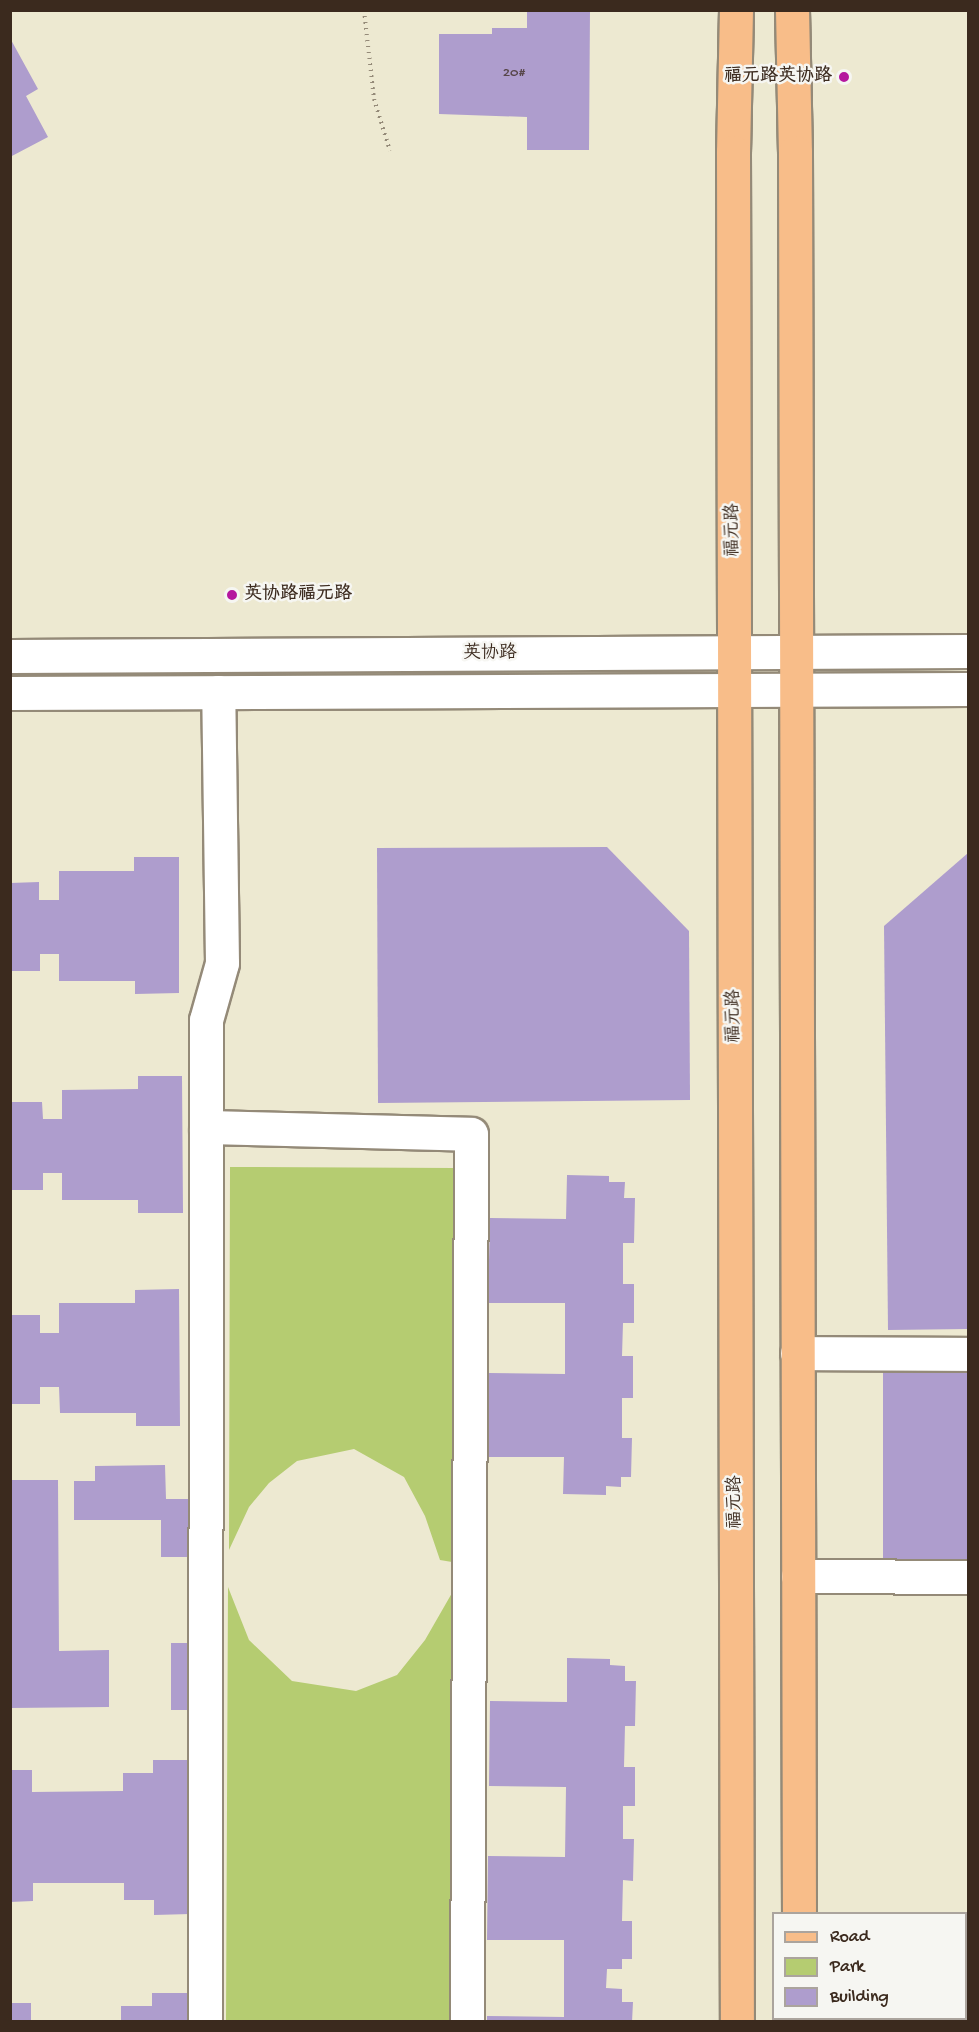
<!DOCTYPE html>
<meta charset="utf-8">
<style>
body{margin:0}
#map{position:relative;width:979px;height:2032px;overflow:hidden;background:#ede9d1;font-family:"Gochi Hand","LXGW WenKai TC",sans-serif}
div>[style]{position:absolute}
.green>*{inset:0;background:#b5cc71}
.building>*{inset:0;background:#ae9dcd;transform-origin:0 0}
.path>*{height:4px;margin-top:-2px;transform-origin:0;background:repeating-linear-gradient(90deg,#948a78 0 1.5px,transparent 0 6px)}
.roads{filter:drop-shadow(2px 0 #948a78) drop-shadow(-2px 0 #948a78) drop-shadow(0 2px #948a78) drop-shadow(0 -2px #948a78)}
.minor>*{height:33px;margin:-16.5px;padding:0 16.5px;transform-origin:16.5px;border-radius:16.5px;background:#fff}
.major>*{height:33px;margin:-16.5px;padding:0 16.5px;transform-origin:16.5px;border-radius:16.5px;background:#f8bd89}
.dots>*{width:16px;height:16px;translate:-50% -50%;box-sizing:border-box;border:3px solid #f6f6f2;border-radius:50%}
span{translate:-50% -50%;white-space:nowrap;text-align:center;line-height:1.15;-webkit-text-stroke:5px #f6f6f2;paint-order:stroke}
.number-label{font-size:15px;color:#58474a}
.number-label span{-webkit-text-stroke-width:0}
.poi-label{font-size:18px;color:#3b2a1e;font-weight:700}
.right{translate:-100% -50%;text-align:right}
.left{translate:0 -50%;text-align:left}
.street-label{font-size:18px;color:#3b2a1e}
.frame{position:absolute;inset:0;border:12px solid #3b2a1e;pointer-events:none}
.legend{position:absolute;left:772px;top:1912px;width:195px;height:108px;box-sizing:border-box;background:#f6f6f2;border:2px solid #aba49d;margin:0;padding:8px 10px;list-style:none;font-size:18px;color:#3b2a1e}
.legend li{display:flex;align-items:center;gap:12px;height:30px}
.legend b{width:30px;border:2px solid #aba49d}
</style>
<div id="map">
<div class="green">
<i style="clip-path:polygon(230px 1167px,454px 1168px,452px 1562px,440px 1560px,425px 1516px,404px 1477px,354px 1449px,297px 1461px,269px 1483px,249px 1507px,229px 1550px)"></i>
<i style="clip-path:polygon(228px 1587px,249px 1640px,292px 1681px,356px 1691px,397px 1675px,425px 1640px,452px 1593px,450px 2021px,226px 2021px)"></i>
</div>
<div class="building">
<i style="clip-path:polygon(527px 10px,590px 10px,589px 150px,527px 150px,527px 117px,439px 114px,439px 34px,492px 34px,492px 28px,527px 28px)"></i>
<i style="clip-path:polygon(10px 38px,38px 89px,26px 96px,48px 137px,10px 157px)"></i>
<i style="clip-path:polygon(607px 847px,689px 931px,690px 1100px,378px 1103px,377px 848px)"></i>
<i style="clip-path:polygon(968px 853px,968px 1329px,888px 1330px,884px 926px)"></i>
<i style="clip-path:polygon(134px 857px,179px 857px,179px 993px,135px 994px,135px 981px,59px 981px,59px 954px,40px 954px,40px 971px,10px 971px,10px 883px,39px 882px,39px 900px,59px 900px,59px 871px,134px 871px)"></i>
<i style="clip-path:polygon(138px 1076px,182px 1076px,183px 1213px,138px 1213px,138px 1200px,62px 1200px,62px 1173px,43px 1173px,43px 1190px,10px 1190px,10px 1102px,42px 1102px,43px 1119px,62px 1119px,62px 1090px,138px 1089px)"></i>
<i style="clip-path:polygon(567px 1175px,609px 1176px,609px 1182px,625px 1182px,624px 1198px,635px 1198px,634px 1243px,623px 1243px,623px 1284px,634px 1284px,634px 1323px,623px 1323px,622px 1356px,633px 1356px,633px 1398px,622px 1398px,622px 1438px,632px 1438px,631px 1477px,621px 1477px,621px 1487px,606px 1486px,606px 1495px,563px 1494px,564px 1457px,487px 1457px,488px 1373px,565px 1374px,565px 1303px,488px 1303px,490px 1218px,566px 1219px)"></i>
<i style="clip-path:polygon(179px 1289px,180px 1426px,136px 1426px,136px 1413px,60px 1413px,59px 1387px,40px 1387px,40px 1404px,10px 1404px,10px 1315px,40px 1315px,40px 1333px,59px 1333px,59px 1303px,135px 1303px,135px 1290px)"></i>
<i style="left:968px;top:1370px;width:190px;height:85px;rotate:90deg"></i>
<i style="clip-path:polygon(165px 1465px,166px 1499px,192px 1499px,192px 1557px,161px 1557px,161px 1520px,74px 1520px,74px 1481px,95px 1481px,95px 1466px)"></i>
<i style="clip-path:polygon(10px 1480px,58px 1480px,59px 1651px,109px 1650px,109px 1707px,10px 1708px)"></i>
<i style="left:171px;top:1643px;width:21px;height:67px"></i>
<i style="clip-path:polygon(567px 1658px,610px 1659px,610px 1665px,625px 1666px,625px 1681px,636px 1681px,635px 1726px,625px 1726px,624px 1767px,635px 1767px,635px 1806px,623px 1806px,623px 1839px,634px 1839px,633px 1881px,623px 1880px,622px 1921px,632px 1921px,632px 1959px,622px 1959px,622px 1969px,607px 1969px,606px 1988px,622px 1989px,622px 2002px,633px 2002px,632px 2022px,487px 2022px,487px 2016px,564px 2017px,564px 1940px,487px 1940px,488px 1856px,565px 1857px,566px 1787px,489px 1786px,490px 1701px,567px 1702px)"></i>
<i style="clip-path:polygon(153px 1760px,189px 1760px,190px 1914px,154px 1915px,154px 1900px,124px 1900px,124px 1883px,33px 1883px,33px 1901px,10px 1902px,10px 1770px,32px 1770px,32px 1792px,123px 1791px,123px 1773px,153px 1773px)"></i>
<i style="clip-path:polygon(152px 1993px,188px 1993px,188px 2022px,121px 2022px,121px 2006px,152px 2006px)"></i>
<i style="left:10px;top:2003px;width:21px;height:19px"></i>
</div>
<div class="path">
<i style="left:364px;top:10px;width:90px;rotate:83.6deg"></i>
<i style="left:374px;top:99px;width:54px;rotate:72.9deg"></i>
</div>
<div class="roads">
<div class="minor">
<i style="left:10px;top:656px;width:958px;rotate:-0.3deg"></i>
<i style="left:10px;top:693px;width:958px;rotate:-0.24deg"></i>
<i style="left:206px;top:1127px;width:265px;rotate:1.5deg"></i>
<i style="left:471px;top:1134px;width:888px;rotate:90.26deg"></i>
<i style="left:797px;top:1353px;width:171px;rotate:0.3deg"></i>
<i style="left:798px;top:1576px;width:170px;rotate:0.3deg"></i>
<i style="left:205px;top:2022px;width:1002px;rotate:-89.94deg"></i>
<i style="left:206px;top:1020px;width:59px;rotate:-74.3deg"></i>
<i style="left:222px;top:963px;width:271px;rotate:-90.8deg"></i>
</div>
<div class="major">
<i style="left:736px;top:10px;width:142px;rotate:91.2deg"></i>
<i style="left:733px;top:152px;width:1870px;rotate:89.88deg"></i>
<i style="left:792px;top:10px;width:142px;rotate:88.8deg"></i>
<i style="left:795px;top:152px;width:1762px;rotate:89.87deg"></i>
<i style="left:799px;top:2018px;width:4px;rotate:90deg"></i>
</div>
</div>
<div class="dots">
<i style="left:844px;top:77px;background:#b5179e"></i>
<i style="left:232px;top:595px;background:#b5179e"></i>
</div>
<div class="number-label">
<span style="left:514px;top:74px">20#</span>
</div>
<div class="poi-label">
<span class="right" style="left:832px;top:77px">福元路英协路</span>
<span class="left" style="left:244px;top:595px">英协路福元路</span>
</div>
<div class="street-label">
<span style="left:734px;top:530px;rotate:-90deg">福元路</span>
<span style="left:490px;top:654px">英协路</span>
<span style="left:735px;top:1016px;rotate:-90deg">福元路</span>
<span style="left:736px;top:1502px;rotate:-90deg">福元路</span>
</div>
<div class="frame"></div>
<ul class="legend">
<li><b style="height:8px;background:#f8bd89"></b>Road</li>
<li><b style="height:16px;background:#b5cc71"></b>Park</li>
<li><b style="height:16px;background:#ae9dcd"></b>Building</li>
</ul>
</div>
